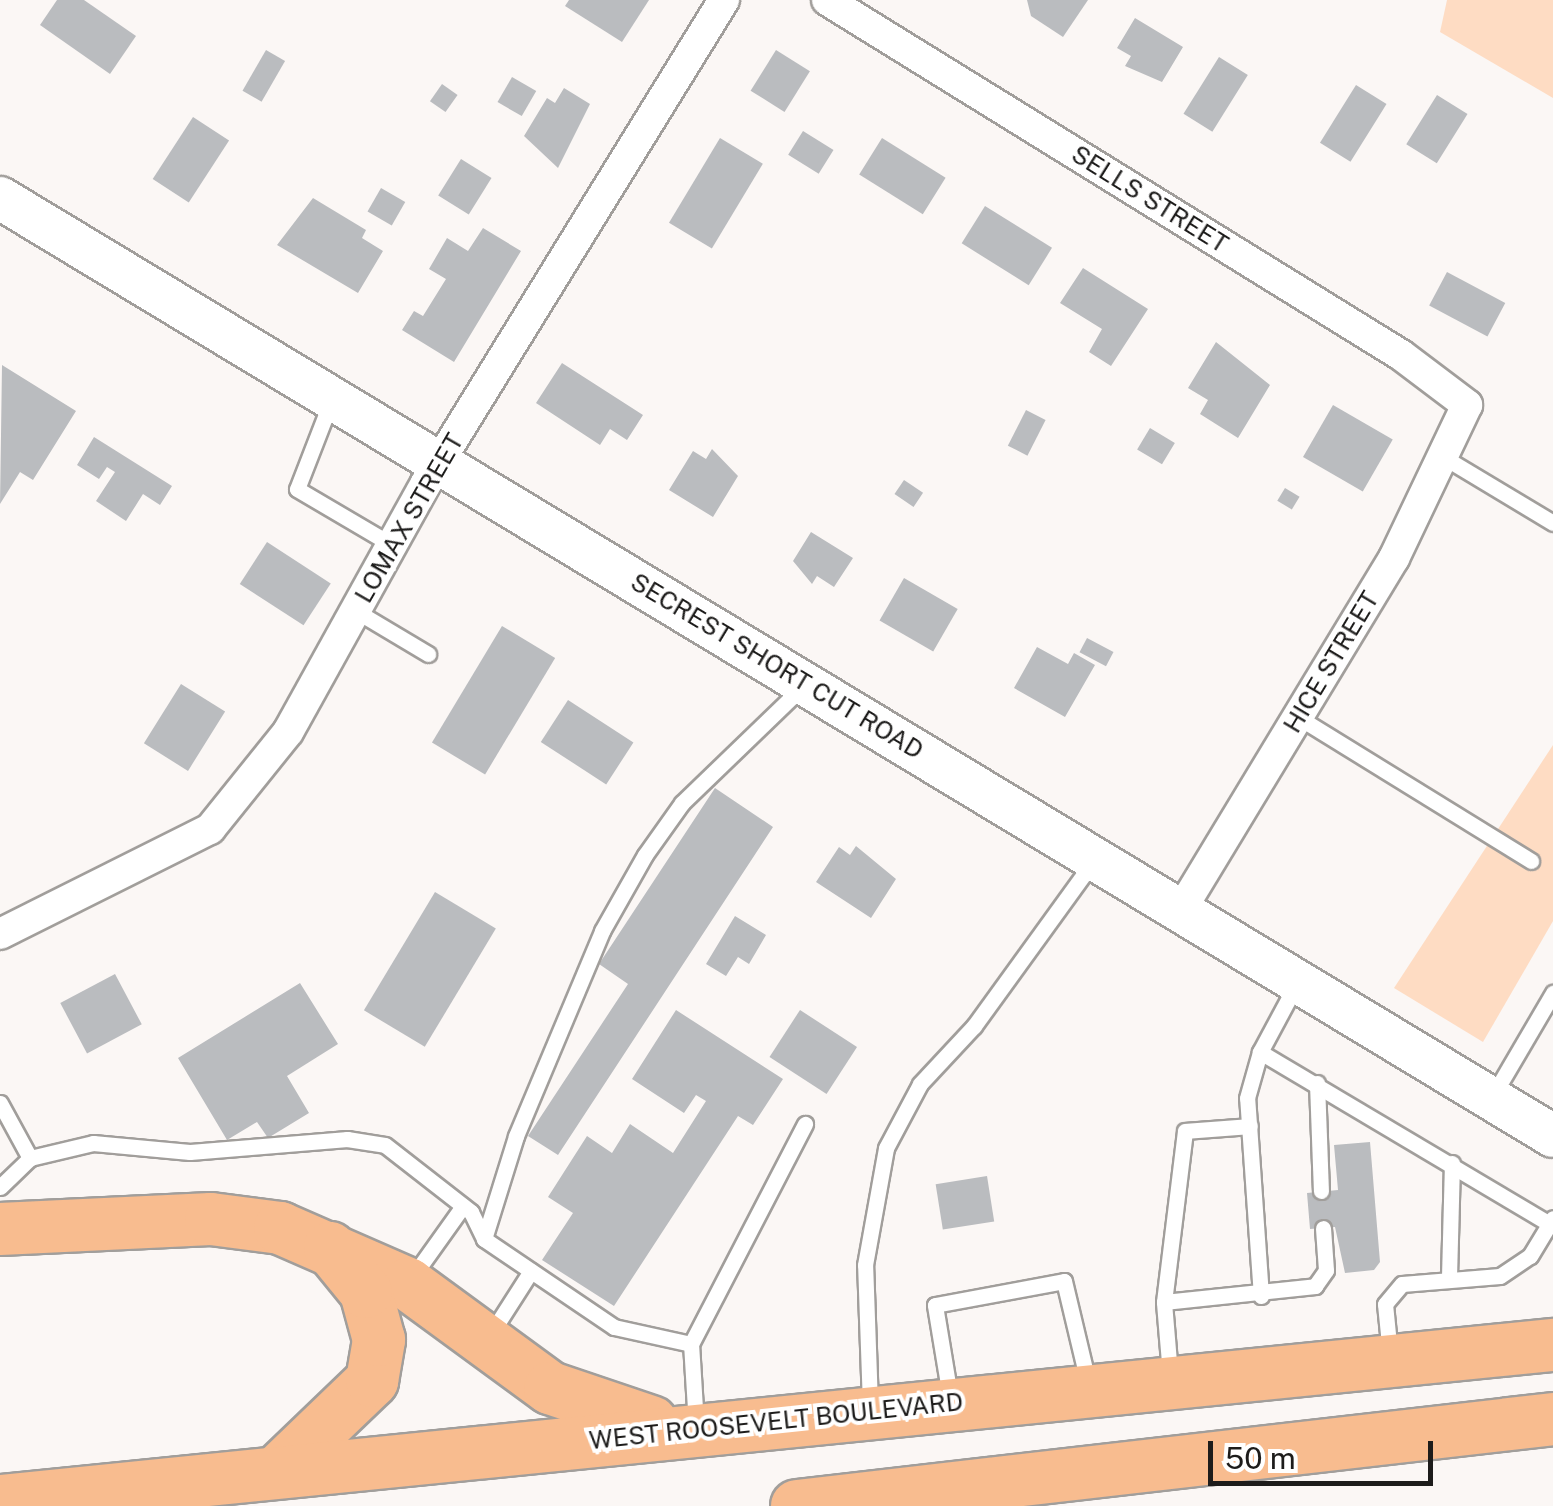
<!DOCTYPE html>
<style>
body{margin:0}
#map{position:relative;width:1553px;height:1506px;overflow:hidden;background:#fbf7f5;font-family:"Public Sans",sans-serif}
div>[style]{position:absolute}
.green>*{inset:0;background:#fedcc3}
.building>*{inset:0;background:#babcbf;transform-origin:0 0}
.roads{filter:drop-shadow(2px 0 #a19e9b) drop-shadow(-2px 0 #a19e9b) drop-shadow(0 2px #a19e9b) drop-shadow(0 -2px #a19e9b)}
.lane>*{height:15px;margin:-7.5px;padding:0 7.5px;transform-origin:7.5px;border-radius:7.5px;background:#fff}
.street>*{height:30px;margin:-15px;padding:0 15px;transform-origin:15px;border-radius:15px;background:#fff}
.secondary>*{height:42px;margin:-21px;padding:0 21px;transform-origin:21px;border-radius:21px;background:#fff}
.highway>*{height:52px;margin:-26px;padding:0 26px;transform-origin:26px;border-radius:26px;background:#f8bc8f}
span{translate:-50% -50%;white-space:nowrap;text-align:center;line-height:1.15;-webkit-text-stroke:8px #fff;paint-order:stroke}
.street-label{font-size:25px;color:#1d1c1b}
.scale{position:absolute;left:1208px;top:1441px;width:225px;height:45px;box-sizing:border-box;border:5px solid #1d1c1b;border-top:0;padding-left:12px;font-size:30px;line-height:35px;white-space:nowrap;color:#1d1c1b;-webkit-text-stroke:8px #fff;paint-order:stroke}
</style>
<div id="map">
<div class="green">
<i style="clip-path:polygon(1447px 0,1553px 0,1553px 98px,1440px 32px)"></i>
<i style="clip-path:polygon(1553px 745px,1553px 921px,1483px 1042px,1394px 988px)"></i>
</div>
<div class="building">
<i style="clip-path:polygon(57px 0,84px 0,136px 36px,110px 74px,40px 25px)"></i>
<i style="clip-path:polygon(569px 0,649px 0,622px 42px,565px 6px)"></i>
<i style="clip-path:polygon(1027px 0,1088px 0,1063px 37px,1031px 16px)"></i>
<i style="clip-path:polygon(1135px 18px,1183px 47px,1162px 82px,1125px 66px,1131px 56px,1117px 48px)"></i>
<i style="left:266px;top:50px;width:22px;height:47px;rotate:30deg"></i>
<i style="left:776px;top:50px;width:40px;height:48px;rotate:32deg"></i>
<i style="left:1219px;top:57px;width:34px;height:67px;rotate:32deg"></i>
<i style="left:512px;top:77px;width:28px;height:29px;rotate:30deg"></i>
<i style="left:442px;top:84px;width:19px;height:21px;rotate:35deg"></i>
<i style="left:1356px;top:85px;width:36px;height:68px;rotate:32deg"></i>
<i style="clip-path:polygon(564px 88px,590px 104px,558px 168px,524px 136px,547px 98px,555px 103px)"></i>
<i style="left:1437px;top:95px;width:36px;height:58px;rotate:32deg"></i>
<i style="left:193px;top:117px;width:43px;height:74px;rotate:33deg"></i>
<i style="left:803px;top:131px;width:36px;height:28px;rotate:32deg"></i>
<i style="left:720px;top:138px;width:50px;height:99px;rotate:31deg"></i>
<i style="left:882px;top:138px;width:75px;height:43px;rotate:32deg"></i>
<i style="left:461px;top:159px;width:36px;height:43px;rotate:32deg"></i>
<i style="left:381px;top:188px;width:28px;height:27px;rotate:30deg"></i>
<i style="clip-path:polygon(313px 198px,366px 230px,362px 238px,383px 251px,358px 293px,277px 245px)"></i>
<i style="left:985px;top:206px;width:79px;height:44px;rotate:32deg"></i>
<i style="clip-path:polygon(483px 228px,521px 251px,454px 362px,402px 330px,414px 311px,423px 316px,446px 279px,429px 269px,447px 238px,468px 251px)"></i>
<i style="clip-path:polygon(1083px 268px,1148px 309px,1111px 366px,1089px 352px,1102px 329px,1060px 303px)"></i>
<i style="left:1447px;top:272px;width:66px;height:38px;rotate:28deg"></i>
<i style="clip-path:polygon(1216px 342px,1270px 385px,1238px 438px,1200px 414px,1208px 400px,1188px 388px)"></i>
<i style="clip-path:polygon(562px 363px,643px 415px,627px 440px,610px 429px,600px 445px,536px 403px)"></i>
<i style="clip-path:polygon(2px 365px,76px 411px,33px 480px,20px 472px,0 504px)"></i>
<i style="left:1333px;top:405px;width:69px;height:60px;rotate:30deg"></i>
<i style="left:1026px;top:410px;width:22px;height:40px;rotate:27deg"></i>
<i style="left:1150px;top:428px;width:29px;height:25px;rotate:31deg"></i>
<i style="clip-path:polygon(94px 437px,172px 486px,160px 505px,143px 494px,126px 521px,96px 501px,115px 472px,107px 467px,99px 479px,77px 465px)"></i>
<i style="clip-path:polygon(712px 449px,738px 476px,713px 517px,669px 490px,693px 451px,706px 459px)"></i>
<i style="left:904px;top:480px;width:23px;height:17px;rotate:34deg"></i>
<i style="left:1285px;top:488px;width:17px;height:15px;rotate:31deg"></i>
<i style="clip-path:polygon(811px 532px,853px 558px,834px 587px,817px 576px,812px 584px,793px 561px)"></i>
<i style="left:267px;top:542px;width:76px;height:50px;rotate:33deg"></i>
<i style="left:904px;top:578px;width:62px;height:49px;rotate:30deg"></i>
<i style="left:502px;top:626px;width:62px;height:136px;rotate:31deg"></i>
<i style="left:1087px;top:638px;width:30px;height:16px;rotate:28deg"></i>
<i style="clip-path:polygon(1037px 647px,1068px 664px,1074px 653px,1095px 665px,1065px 717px,1014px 688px)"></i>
<i style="left:181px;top:684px;width:52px;height:70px;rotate:32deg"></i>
<i style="left:568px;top:700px;width:78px;height:50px;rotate:33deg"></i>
<i style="clip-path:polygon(715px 788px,773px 827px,558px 1155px,528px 1136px,628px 984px,599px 964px)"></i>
<i style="clip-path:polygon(856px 846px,896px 879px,871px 918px,816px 882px,839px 847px,850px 855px)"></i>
<i style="left:435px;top:892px;width:71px;height:138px;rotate:31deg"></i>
<i style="clip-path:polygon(735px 916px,766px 935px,749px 964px,738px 957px,726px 976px,706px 964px)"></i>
<i style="left:115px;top:974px;width:57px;height:62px;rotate:62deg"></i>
<i style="clip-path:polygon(300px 983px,338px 1044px,287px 1076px,309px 1113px,268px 1138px,257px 1122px,227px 1140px,178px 1058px)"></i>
<i style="clip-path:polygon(676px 1010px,783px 1079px,753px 1125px,738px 1116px,614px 1306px,542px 1260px,573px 1213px,548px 1197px,587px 1136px,612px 1153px,630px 1124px,673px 1153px,706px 1101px,696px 1095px,684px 1113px,632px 1079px)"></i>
<i style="left:800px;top:1010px;width:68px;height:56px;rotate:33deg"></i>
<i style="clip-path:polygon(1370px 1142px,1380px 1262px,1374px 1270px,1345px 1273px,1335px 1227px,1310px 1229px,1307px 1193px,1338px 1190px,1334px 1145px)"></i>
<i style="left:987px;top:1176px;width:46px;height:52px;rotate:81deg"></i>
</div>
<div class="roads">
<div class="lane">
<i style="left:330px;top:404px;width:91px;rotate:111.2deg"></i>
<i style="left:297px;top:489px;width:110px;rotate:30.5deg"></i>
<i style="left:1445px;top:458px;width:126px;rotate:31deg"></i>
<i style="left:356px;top:611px;width:84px;rotate:30.8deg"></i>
<i style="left:1298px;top:717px;width:274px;rotate:31.7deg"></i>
<i style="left:1260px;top:1052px;width:76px;rotate:-61.8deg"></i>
<i style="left:1317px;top:1083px;width:108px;rotate:87.9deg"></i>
<i style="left:1492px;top:1097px;width:121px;rotate:-59.6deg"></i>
<i style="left:0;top:1103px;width:63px;rotate:61.4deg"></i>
<i style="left:0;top:1187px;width:42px;rotate:-44deg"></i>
<i style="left:30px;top:1158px;width:65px;rotate:-13.4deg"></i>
<i style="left:93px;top:1143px;width:97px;rotate:5.3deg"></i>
<i style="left:190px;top:1152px;width:158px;rotate:-4.7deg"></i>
<i style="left:347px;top:1139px;width:38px;rotate:9deg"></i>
<i style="left:385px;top:1145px;width:109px;rotate:37.9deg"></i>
<i style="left:471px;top:1212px;width:30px;rotate:64deg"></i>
<i style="left:484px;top:1239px;width:157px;rotate:34.1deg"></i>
<i style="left:614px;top:1327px;width:79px;rotate:12.4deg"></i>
<i style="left:484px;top:1239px;width:108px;rotate:-72.7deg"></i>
<i style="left:516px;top:1136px;width:222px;rotate:-67.2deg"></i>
<i style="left:602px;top:931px;width:87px;rotate:-60.5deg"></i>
<i style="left:645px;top:855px;width:64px;rotate:-54.6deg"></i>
<i style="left:682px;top:803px;width:168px;rotate:-44deg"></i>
<i style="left:413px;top:1276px;width:86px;rotate:-54.5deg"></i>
<i style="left:1449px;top:1277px;width:114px;rotate:-88.5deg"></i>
<i style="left:1261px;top:1296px;width:198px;rotate:-94deg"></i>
<i style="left:1247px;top:1098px;width:48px;rotate:-74.2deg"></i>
<i style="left:1260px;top:1052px;width:337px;rotate:30.7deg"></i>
<i style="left:1164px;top:1302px;width:172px;rotate:-83deg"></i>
<i style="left:1185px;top:1131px;width:65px;rotate:-4.4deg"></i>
<i style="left:490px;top:1335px;width:76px;rotate:-57.4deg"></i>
<i style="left:1390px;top:1354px;width:50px;rotate:-95.7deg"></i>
<i style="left:1385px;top:1304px;width:26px;rotate:-50deg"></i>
<i style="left:1402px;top:1284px;width:98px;rotate:-4.7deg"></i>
<i style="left:1500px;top:1276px;width:36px;rotate:-34deg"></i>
<i style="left:1530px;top:1256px;width:44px;rotate:-58.8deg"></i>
<i style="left:1170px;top:1374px;width:72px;rotate:-94.8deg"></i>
<i style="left:1164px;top:1302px;width:152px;rotate:-6deg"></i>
<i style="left:1315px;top:1286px;width:19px;rotate:-55deg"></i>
<i style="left:1326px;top:1270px;width:42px;rotate:-94.1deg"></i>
<i style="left:950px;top:1396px;width:92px;rotate:-99.4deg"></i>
<i style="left:935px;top:1305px;width:131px;rotate:-10.5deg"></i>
<i style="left:1064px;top:1281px;width:104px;rotate:76.6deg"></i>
<i style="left:870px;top:1405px;width:140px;rotate:-92deg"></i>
<i style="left:865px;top:1265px;width:119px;rotate:-79.8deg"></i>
<i style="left:886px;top:1148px;width:72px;rotate:-62deg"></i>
<i style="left:920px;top:1084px;width:79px;rotate:-47deg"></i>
<i style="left:974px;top:1026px;width:201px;rotate:-54.1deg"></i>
<i style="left:696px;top:1425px;width:81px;rotate:-93.5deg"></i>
<i style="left:691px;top:1344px;width:248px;rotate:-62.6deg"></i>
</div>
<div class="street">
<i style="left:827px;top:0;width:675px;rotate:31.74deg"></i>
<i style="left:1401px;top:355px;width:83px;rotate:37.1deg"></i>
<i style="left:1467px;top:405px;width:170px;rotate:115.5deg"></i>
<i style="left:1394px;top:558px;width:414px;rotate:121.2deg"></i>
<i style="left:0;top:934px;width:235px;rotate:-26.6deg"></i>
<i style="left:210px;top:829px;width:124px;rotate:-51.2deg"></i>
<i style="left:288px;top:732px;width:285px;rotate:-61deg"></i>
<i style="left:426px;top:483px;width:568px;rotate:-58.33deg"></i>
</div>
<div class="secondary">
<i style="left:0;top:198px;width:1814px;rotate:31.13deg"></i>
</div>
<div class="highway">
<i style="left:0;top:1229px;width:211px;rotate:-2.7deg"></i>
<i style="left:211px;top:1219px;width:70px;rotate:7.4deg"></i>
<i style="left:280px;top:1228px;width:140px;rotate:23.6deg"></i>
<i style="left:408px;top:1284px;width:176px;rotate:36.2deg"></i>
<i style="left:550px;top:1388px;width:107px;rotate:18.6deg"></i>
<i style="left:277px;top:1472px;width:132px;rotate:-43.8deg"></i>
<i style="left:372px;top:1381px;width:42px;rotate:-80.3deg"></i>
<i style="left:379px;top:1340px;width:50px;rotate:-105.2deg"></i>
<i style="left:366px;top:1292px;width:57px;rotate:-129.3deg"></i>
<i style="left:0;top:1501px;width:1561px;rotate:-5.74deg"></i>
<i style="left:797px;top:1506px;width:761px;rotate:-6.56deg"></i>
</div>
</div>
<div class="street-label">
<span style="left:1150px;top:199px;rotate:32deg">SELLS STREET</span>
<span style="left:409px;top:518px;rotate:-60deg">LOMAX STREET</span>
<span style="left:1331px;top:662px;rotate:-59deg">HICE STREET</span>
<span style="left:777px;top:666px;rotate:31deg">SECREST SHORT CUT ROAD</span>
<span style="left:776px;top:1421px;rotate:-6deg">WEST ROOSEVELT BOULEVARD</span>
</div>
<div class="scale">50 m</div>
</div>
